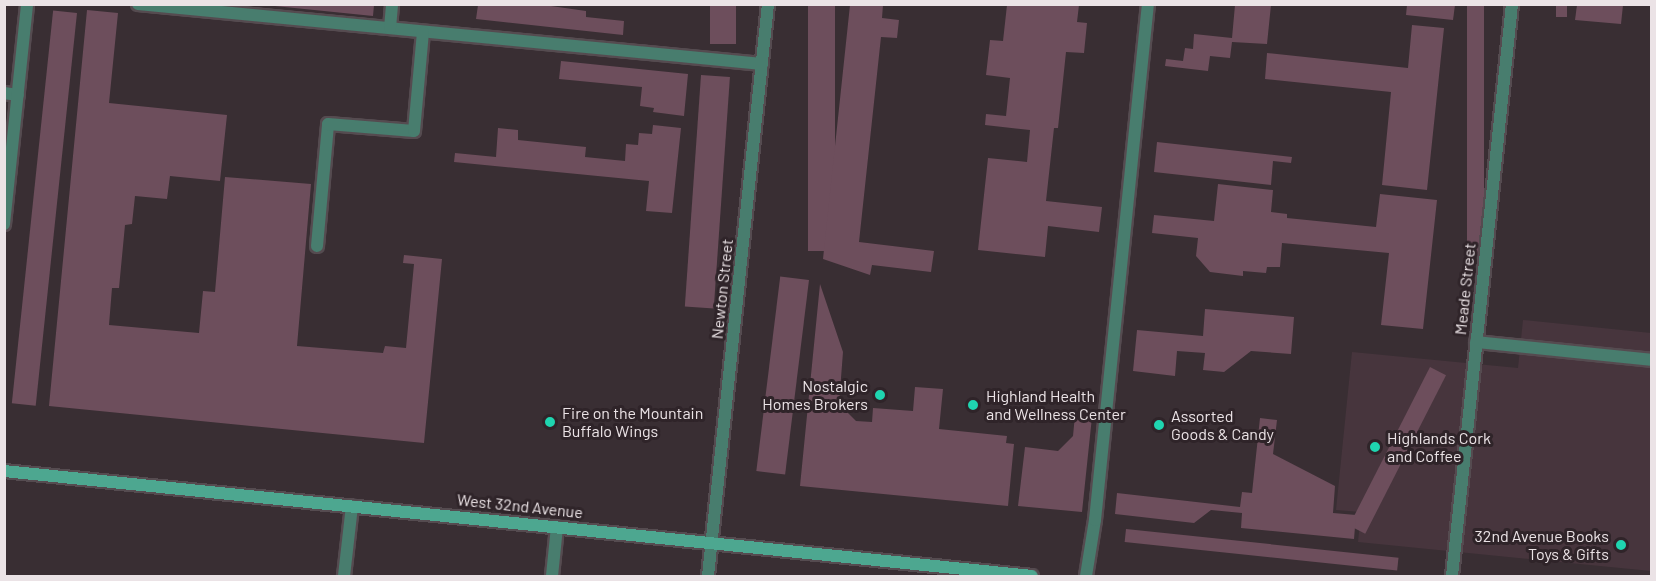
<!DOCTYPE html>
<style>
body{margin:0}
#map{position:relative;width:1656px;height:581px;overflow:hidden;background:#392e33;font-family:Barlow,sans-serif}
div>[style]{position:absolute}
.built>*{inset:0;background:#47353d}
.green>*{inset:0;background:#6d4e5c;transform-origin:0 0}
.roads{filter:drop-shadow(2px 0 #554b50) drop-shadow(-2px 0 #554b50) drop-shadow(0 2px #554b50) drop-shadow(0 -2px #554b50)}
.lane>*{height:12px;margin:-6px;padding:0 6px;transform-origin:6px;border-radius:6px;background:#487d6e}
.street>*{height:12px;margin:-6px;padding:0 6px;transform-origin:6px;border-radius:6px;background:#487d6e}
.secondary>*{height:12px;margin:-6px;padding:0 6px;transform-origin:6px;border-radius:6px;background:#4da790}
.dots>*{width:16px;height:16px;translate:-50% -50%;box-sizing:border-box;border:3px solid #2f2429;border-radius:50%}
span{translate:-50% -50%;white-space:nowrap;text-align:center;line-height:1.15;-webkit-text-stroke:6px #2f2429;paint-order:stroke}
.street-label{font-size:16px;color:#ebe3e6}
.poi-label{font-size:16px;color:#ebe3e6}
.right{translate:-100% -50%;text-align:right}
.left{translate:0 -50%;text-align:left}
.frame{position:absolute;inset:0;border:6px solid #ebe3e6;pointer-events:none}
</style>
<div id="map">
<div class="built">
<i style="clip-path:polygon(1523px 320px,1651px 333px,1651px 571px,1358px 542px,1361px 512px,1336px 510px,1352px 352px,1518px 368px)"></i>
</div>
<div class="green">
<i style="clip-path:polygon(537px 4px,586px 11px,586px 17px,624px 21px,623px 35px,476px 19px,478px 5px)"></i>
<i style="clip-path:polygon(265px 5px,374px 5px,373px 16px)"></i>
<i style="left:710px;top:5px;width:26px;height:39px"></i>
<i style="left:808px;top:5px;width:27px;height:246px"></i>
<i style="clip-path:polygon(850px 5px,883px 5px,882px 18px,899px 20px,897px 38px,881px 37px,859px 242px,934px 251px,931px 272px,872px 265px,870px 275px,823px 259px)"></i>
<i style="clip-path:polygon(1007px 5px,1079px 5px,1077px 22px,1087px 23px,1084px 53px,1066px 52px,1058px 128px,1054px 128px,1046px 201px,1102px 207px,1099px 232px,1048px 226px,1045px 257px,978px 250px,988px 158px,1027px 162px,1030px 130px,985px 125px,986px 114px,1006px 116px,1010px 78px,986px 75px,990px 40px,1003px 41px)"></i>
<i style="clip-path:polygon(1235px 5px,1271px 5px,1267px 44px,1232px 42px,1230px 58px,1210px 56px,1208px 71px,1165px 66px,1166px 59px,1183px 61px,1185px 48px,1193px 49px,1194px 34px,1232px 38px)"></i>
<i style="clip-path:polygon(1407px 5px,1455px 5px,1453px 20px,1406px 15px)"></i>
<i style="left:1467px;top:5px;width:17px;height:250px"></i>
<i style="left:1556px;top:5px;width:11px;height:12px"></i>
<i style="clip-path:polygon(1577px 5px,1623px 5px,1621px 24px,1575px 20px)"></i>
<i style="clip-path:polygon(87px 10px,118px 13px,109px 103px,227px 115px,220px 181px,170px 176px,167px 199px,135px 196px,132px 224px,125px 225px,119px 288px,112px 288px,109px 325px,199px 333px,203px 291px,215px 292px,225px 177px,311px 184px,297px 346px,383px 353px,385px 346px,406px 348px,414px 264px,403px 263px,404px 255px,442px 259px,424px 443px,49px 406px)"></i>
<i style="left:77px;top:13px;width:395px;height:24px;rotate:96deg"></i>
<i style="clip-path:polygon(1412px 25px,1444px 28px,1427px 190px,1382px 185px,1391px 92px,1265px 79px,1267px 53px,1408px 68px)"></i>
<i style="clip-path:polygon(561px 61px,688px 74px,684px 116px,653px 112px,654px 108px,640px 106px,642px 87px,559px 79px)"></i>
<i style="left:701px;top:75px;width:29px;height:232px;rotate:4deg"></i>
<i style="clip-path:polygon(653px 125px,681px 128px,672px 213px,646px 211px,649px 181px,454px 162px,455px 153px,496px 157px,498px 128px,518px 130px,518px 140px,586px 147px,585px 157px,625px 161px,626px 144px,638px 145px,639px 133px,652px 134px)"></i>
<i style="clip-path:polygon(1157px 142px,1292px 157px,1291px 163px,1273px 161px,1271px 185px,1154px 172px)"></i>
<i style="clip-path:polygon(1218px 184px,1273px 190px,1271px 212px,1287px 214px,1287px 218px,1376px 227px,1380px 194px,1437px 200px,1423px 329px,1381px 325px,1389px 253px,1282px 243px,1280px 267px,1267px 267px,1266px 273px,1243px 271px,1243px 276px,1210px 272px,1196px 256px,1198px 238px,1152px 233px,1154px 215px,1214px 221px)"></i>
<i style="left:809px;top:280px;width:196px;height:29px;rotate:97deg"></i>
<i style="clip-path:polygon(820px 284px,843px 352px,839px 404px,856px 421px,872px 422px,873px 408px,913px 411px,915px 387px,943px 389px,939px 429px,1007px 436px,1006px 443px,1014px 444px,1008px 506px,800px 486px)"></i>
<i style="clip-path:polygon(1205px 309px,1294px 317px,1291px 354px,1251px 351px,1224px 372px,1203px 370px,1205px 353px,1177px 351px,1175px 376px,1133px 371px,1137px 330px,1203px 336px)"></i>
<i style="left:1430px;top:367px;width:18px;height:178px;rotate:27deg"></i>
<i style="clip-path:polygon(1075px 415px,1092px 417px,1082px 512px,1018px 506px,1025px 447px,1058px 451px,1073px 436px)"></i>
<i style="clip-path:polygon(1260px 418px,1277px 420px,1273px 454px,1335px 486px,1333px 513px,1356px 515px,1354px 539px,1241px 528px,1242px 513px,1211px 510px,1194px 523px,1115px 514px,1117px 493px,1240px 507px,1242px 492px,1252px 493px)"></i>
<i style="left:1126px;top:529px;width:274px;height:13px;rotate:6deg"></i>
</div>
<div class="roads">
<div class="lane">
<i style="left:138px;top:4px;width:627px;rotate:5.49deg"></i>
<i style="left:390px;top:28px;width:24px;rotate:-85deg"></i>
<i style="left:4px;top:93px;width:14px;rotate:8deg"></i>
<i style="left:317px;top:246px;width:122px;rotate:-84.8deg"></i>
<i style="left:328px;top:124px;width:86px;rotate:4.7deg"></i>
<i style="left:414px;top:131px;width:99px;rotate:-84.8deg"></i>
<i style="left:1476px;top:342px;width:177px;rotate:5.8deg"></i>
<i style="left:344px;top:576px;width:70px;rotate:-83.5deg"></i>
<i style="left:552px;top:576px;width:49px;rotate:-84.2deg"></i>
<i style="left:1086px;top:576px;width:57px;rotate:-80.9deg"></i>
<i style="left:1095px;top:520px;width:519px;rotate:-84.14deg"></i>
</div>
<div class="street">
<i style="left:4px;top:224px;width:221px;rotate:-84deg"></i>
<i style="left:708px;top:576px;width:575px;rotate:-84.01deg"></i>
<i style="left:1452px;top:576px;width:575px;rotate:-84.01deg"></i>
</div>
<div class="secondary">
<i style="left:4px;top:471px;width:1033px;rotate:5.83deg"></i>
</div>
</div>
<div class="dots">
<i style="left:880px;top:395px;background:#1fd5b0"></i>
<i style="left:973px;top:405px;background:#1fd5b0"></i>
<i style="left:550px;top:422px;background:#1fd5b0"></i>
<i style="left:1159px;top:425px;background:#1fd5b0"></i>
<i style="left:1375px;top:447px;background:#1fd5b0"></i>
<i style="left:1621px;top:545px;background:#1fd5b0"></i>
</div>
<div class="street-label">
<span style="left:722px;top:289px;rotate:-84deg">Newton Street</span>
<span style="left:1465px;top:289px;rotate:-84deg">Meade Street</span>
<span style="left:520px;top:506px;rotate:6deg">West 32nd Avenue</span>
</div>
<div class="poi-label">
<span class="right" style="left:868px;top:395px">Nostalgic<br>Homes Brokers</span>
<span class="left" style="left:986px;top:405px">Highland Health<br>and Wellness Center</span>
<span class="left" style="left:562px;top:422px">Fire on the Mountain<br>Buffalo Wings</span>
<span class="left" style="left:1171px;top:425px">Assorted<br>Goods &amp; Candy</span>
<span class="left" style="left:1387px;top:447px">Highlands Cork<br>and Coffee</span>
<span class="right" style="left:1609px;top:545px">32nd Avenue Books<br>Toys &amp; Gifts</span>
</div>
<div class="frame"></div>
</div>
